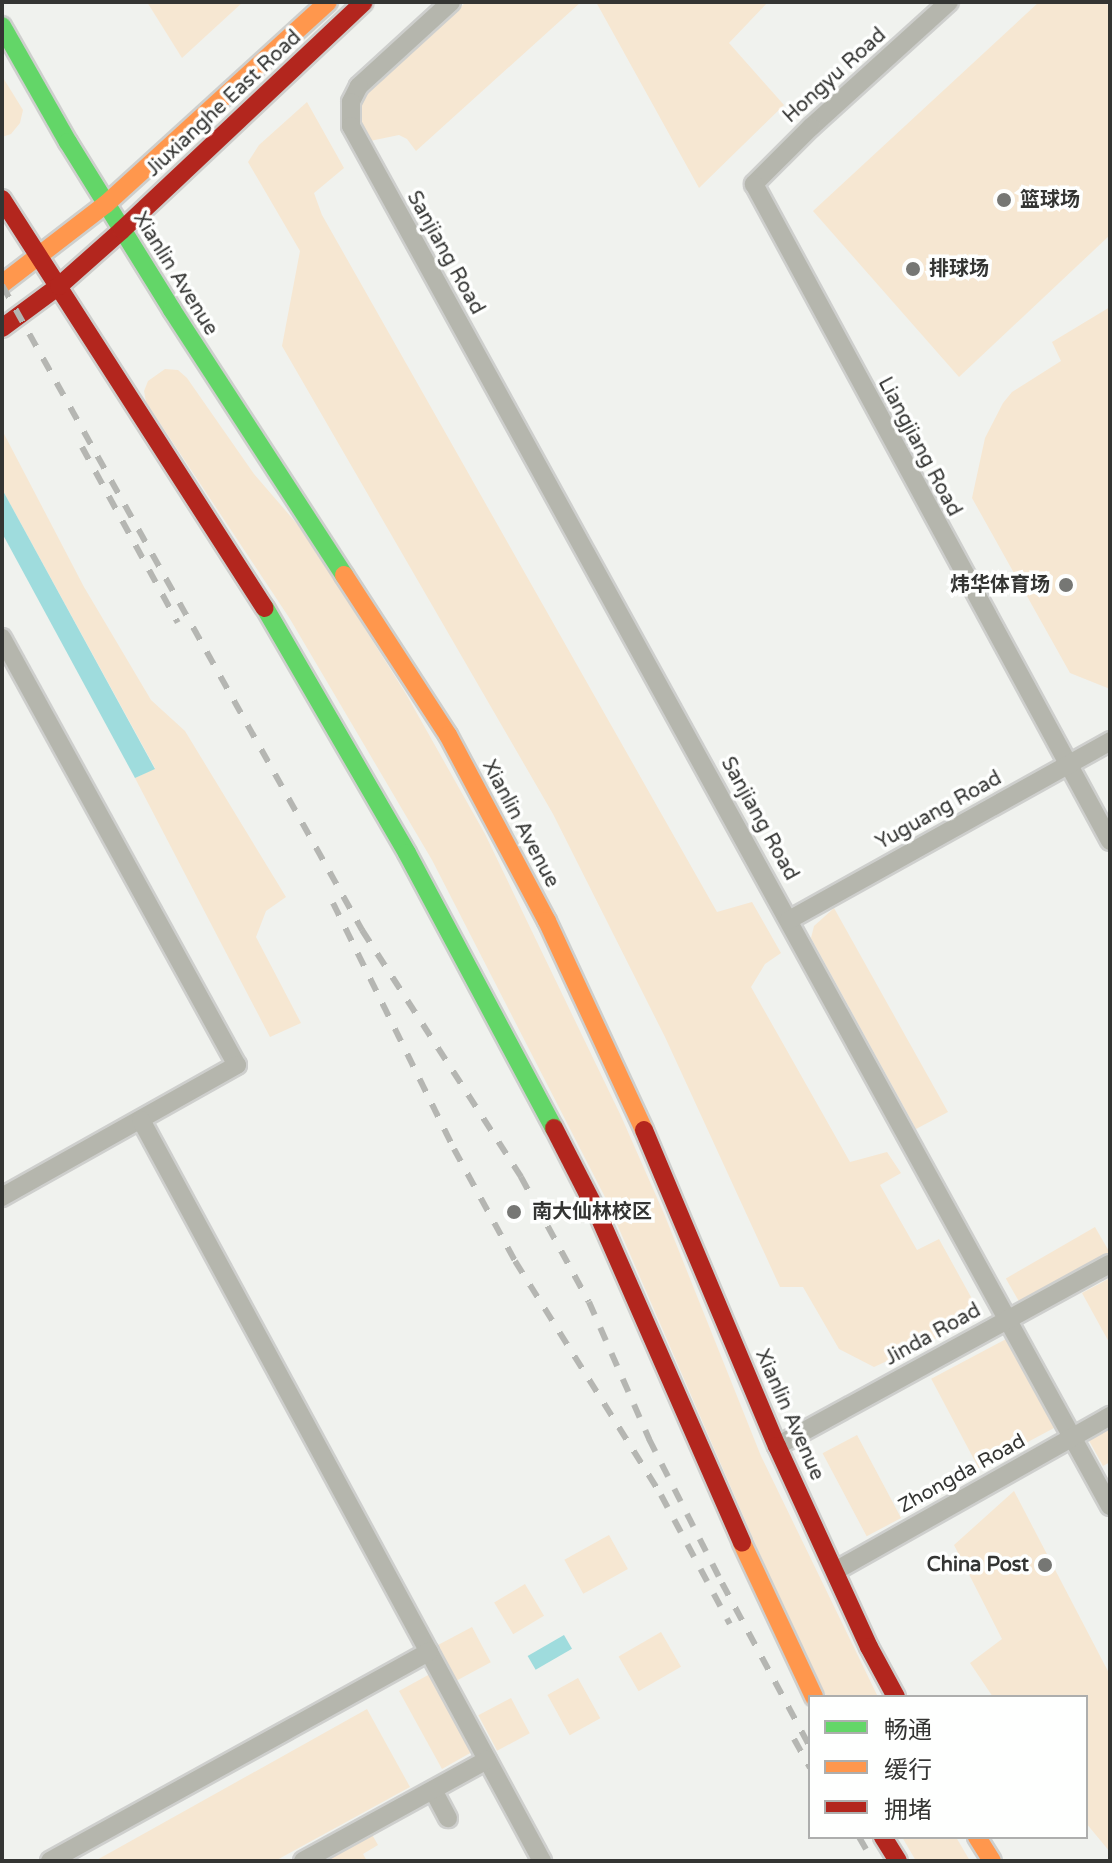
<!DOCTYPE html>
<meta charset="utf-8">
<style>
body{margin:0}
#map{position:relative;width:1112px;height:1863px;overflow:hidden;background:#f0f2ee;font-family:"Varela Round","Noto Sans SC",sans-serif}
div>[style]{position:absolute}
.green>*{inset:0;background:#f6e7d2;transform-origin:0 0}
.water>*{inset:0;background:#9fdcdd;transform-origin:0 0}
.roads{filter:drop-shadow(2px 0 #cecfcd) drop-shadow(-2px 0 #cecfcd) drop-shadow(0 2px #cecfcd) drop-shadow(0 -2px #cecfcd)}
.street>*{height:18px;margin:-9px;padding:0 9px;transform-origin:9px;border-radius:9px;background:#b5b6ad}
.fast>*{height:18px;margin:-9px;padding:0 9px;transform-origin:9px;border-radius:9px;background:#63d668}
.slow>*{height:18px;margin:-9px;padding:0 9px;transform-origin:9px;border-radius:9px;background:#ff974d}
.jam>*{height:18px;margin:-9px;padding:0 9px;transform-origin:9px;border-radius:9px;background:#b3261e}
.rail>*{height:6px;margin-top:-3px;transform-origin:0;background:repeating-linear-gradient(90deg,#b5b6b2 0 14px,transparent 0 28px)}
.dots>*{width:22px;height:22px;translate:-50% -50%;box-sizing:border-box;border:4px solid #fefffe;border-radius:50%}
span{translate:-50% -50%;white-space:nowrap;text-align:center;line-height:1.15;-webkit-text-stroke:7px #fefffe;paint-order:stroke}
.street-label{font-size:20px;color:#343533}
.poi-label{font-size:20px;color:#343533;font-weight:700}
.left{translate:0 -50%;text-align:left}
.right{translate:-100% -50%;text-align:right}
.frame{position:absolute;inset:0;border:4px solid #343533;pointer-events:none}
.legend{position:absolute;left:808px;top:1695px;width:280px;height:144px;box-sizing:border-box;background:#fefffe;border:2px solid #adaead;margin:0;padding:10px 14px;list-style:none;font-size:24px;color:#343533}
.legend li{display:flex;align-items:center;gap:16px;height:40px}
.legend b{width:40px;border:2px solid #adaead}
</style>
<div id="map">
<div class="green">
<i style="clip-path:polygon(147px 2px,243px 2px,182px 58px)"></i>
<i style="clip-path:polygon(466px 2px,581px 2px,416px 151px,407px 139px,399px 135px,370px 141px,364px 135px,361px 117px,361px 100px)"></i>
<i style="clip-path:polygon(596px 2px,768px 2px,729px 43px,784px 105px,699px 188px)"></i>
<i style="clip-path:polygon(1039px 2px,1105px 2px,1110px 8px,1110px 235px,959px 377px,813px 211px)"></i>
<i style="clip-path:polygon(2px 76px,23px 110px,20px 123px,11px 134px,2px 137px)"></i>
<i style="clip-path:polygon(307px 102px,344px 168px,314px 193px,322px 215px,717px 912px,752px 902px,781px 953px,765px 964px,751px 987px,850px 1162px,887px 1152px,901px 1173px,880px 1185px,917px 1250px,939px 1239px,982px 1317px,874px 1367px,839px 1349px,803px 1287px,780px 1287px,665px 1037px,553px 814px,282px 346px,300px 251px,248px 162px,259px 145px)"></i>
<i style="clip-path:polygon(1110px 307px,1110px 689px,1070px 673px,972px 498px,985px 438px,1003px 403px,1012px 392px,1061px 361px,1052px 342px)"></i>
<i style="clip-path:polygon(165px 369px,178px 370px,187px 378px,254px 474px,304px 532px,406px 694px,485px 834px,621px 1116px,665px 1216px,761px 1456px,878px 1697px,827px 1697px,797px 1640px,607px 1201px,432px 860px,290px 619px,146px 402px,144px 391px,148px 381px)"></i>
<i style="clip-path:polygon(2px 430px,84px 587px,151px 700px,185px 731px,286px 897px,266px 911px,256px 937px,301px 1023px,270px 1037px,135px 778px,155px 768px,2px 489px)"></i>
<i style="clip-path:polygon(834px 908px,948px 1112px,916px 1129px,811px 938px,814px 926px)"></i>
<i style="left:1095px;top:1227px;width:30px;height:103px;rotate:60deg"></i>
<i style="clip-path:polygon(1110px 1278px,1110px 1344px,1082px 1293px)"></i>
<i style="left:1008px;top:1338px;width:101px;height:87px;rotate:62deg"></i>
<i style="clip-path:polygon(1110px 1424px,1110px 1462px,1103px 1466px,1087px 1437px)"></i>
<i style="left:857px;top:1435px;width:94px;height:39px;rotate:62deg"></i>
<i style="clip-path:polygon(1014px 1491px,1110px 1675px,1110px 1852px,1086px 1823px,1086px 1697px,993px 1697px,970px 1663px,1002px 1639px,954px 1545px)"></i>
<i style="left:609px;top:1535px;width:39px;height:51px;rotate:61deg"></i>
<i style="left:525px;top:1584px;width:37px;height:36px;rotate:59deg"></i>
<i style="left:472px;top:1627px;width:40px;height:39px;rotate:62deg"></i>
<i style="left:661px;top:1632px;width:40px;height:49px;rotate:60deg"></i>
<i style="clip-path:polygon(430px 1674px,438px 1680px,471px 1740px,472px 1752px,442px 1769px,399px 1691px)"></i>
<i style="left:578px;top:1678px;width:46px;height:35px;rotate:61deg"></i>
<i style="left:511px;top:1698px;width:40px;height:37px;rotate:62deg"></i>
<i style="clip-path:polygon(367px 1709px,410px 1787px,275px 1861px,95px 1861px)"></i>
<i style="clip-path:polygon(370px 1831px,378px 1845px,363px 1854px,367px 1861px,315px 1861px)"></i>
<i style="clip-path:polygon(902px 1837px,956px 1837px,970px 1861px,916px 1861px)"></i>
</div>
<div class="water">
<i style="clip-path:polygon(2px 489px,155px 769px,135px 778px,2px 533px)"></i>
<i style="left:564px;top:1635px;width:16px;height:42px;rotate:60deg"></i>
</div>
<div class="roads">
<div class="street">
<i style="left:451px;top:2px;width:125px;rotate:137.6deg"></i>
<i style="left:359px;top:86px;width:18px;rotate:117deg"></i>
<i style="left:351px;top:102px;width:24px;rotate:90deg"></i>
<i style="left:351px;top:126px;width:1575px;rotate:61.19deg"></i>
<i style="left:949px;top:2px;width:186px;rotate:137.8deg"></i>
<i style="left:811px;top:127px;width:81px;rotate:135deg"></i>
<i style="left:754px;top:184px;width:747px;rotate:61.55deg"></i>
<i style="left:2px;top:638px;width:487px;rotate:61.2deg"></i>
<i style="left:237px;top:1065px;width:270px;rotate:150.7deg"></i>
<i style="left:789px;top:920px;width:368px;rotate:-29.1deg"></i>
<i style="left:141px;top:1120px;width:843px;rotate:61.58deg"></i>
<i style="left:777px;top:1446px;width:379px;rotate:-28.7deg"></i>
<i style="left:835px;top:1571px;width:316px;rotate:-29.4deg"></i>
<i style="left:433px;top:1790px;width:32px;rotate:62deg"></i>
<i style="left:50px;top:1861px;width:433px;rotate:-28.9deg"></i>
<i style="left:303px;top:1861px;width:210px;rotate:-28.8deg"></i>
</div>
<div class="fast">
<i style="left:2px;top:26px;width:133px;rotate:60.4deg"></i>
<i style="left:68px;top:142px;width:198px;rotate:58.2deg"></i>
<i style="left:172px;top:310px;width:316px;rotate:57deg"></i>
<i style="left:265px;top:608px;width:283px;rotate:59.9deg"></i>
<i style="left:407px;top:853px;width:312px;rotate:61.9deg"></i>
</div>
<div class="slow">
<i style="left:2px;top:284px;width:131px;rotate:-37.6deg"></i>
<i style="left:106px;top:204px;width:300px;rotate:-42.3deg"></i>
<i style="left:344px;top:575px;width:191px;rotate:57deg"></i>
<i style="left:448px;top:735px;width:211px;rotate:62deg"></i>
<i style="left:547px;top:921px;width:230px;rotate:65.1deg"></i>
<i style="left:742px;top:1543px;width:170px;rotate:64.9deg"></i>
<i style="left:977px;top:1837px;width:28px;rotate:58deg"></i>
</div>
<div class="jam">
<i style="left:2px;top:199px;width:486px;rotate:57.3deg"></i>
<i style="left:2px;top:328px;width:71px;rotate:-36.4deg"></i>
<i style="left:59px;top:286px;width:84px;rotate:-41.6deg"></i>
<i style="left:122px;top:230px;width:332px;rotate:-43.3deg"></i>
<i style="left:554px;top:1128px;width:94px;rotate:62.9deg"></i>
<i style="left:597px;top:1212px;width:361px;rotate:66.3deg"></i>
<i style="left:644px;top:1130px;width:343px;rotate:67.2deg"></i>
<i style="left:777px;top:1446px;width:221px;rotate:65.4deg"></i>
<i style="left:869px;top:1647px;width:57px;rotate:61.6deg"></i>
<i style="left:883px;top:1837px;width:28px;rotate:58deg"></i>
</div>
</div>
<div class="rail">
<i style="left:2px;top:285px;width:739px;rotate:60.83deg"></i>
<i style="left:362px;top:930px;width:294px;rotate:57.2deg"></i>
<i style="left:521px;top:1177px;width:142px;rotate:61.5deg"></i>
<i style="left:589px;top:1302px;width:150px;rotate:66.3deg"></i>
<i style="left:649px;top:1439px;width:161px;rotate:63.1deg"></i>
<i style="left:722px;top:1583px;width:186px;rotate:61.8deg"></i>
<i style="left:82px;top:447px;width:200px;rotate:61.4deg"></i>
<i style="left:333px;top:903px;width:274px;rotate:63.8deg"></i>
<i style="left:454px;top:1149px;width:128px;rotate:61.4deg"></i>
<i style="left:515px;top:1261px;width:276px;rotate:58deg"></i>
<i style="left:661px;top:1495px;width:146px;rotate:61.9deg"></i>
<i style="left:794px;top:1739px;width:33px;rotate:61deg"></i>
<i style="left:859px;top:1837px;width:28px;rotate:60deg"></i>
</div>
<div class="dots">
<i style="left:1004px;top:200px;background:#767774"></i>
<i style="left:913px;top:269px;background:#767774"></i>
<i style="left:1066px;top:585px;background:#767774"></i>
<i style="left:514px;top:1212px;background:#767774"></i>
<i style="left:1045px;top:1565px;background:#767774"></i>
</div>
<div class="street-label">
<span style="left:835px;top:76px;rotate:-42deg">Hongyu Road</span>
<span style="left:224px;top:104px;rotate:-43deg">Jiuxianghe East Road</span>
<span style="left:445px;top:253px;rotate:61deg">Sanjiang Road</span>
<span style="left:175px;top:274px;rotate:58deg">Xianlin Avenue</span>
<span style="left:919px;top:447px;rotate:62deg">Liangjiang Road</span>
<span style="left:939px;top:811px;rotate:-29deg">Yuguang Road</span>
<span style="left:759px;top:819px;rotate:61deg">Sanjiang Road</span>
<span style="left:520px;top:824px;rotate:62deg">Xianlin Avenue</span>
<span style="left:933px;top:1335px;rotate:-29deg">Jinda Road</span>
<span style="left:789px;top:1415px;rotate:66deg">Xianlin Avenue</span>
<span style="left:962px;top:1474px;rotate:-29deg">Zhongda Road</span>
</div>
<div class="poi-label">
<span class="left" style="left:1020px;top:200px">篮球场</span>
<span class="left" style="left:929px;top:269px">排球场</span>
<span class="right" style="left:1050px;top:585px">炜华体育场</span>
<span class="left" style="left:532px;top:1212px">南大仙林校区</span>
<span class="right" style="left:1029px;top:1565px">China Post</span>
</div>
<div class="frame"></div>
<ul class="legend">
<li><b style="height:10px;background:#63d668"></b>畅通</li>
<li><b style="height:10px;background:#ff974d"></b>缓行</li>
<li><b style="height:10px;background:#b3261e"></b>拥堵</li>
</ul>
</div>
